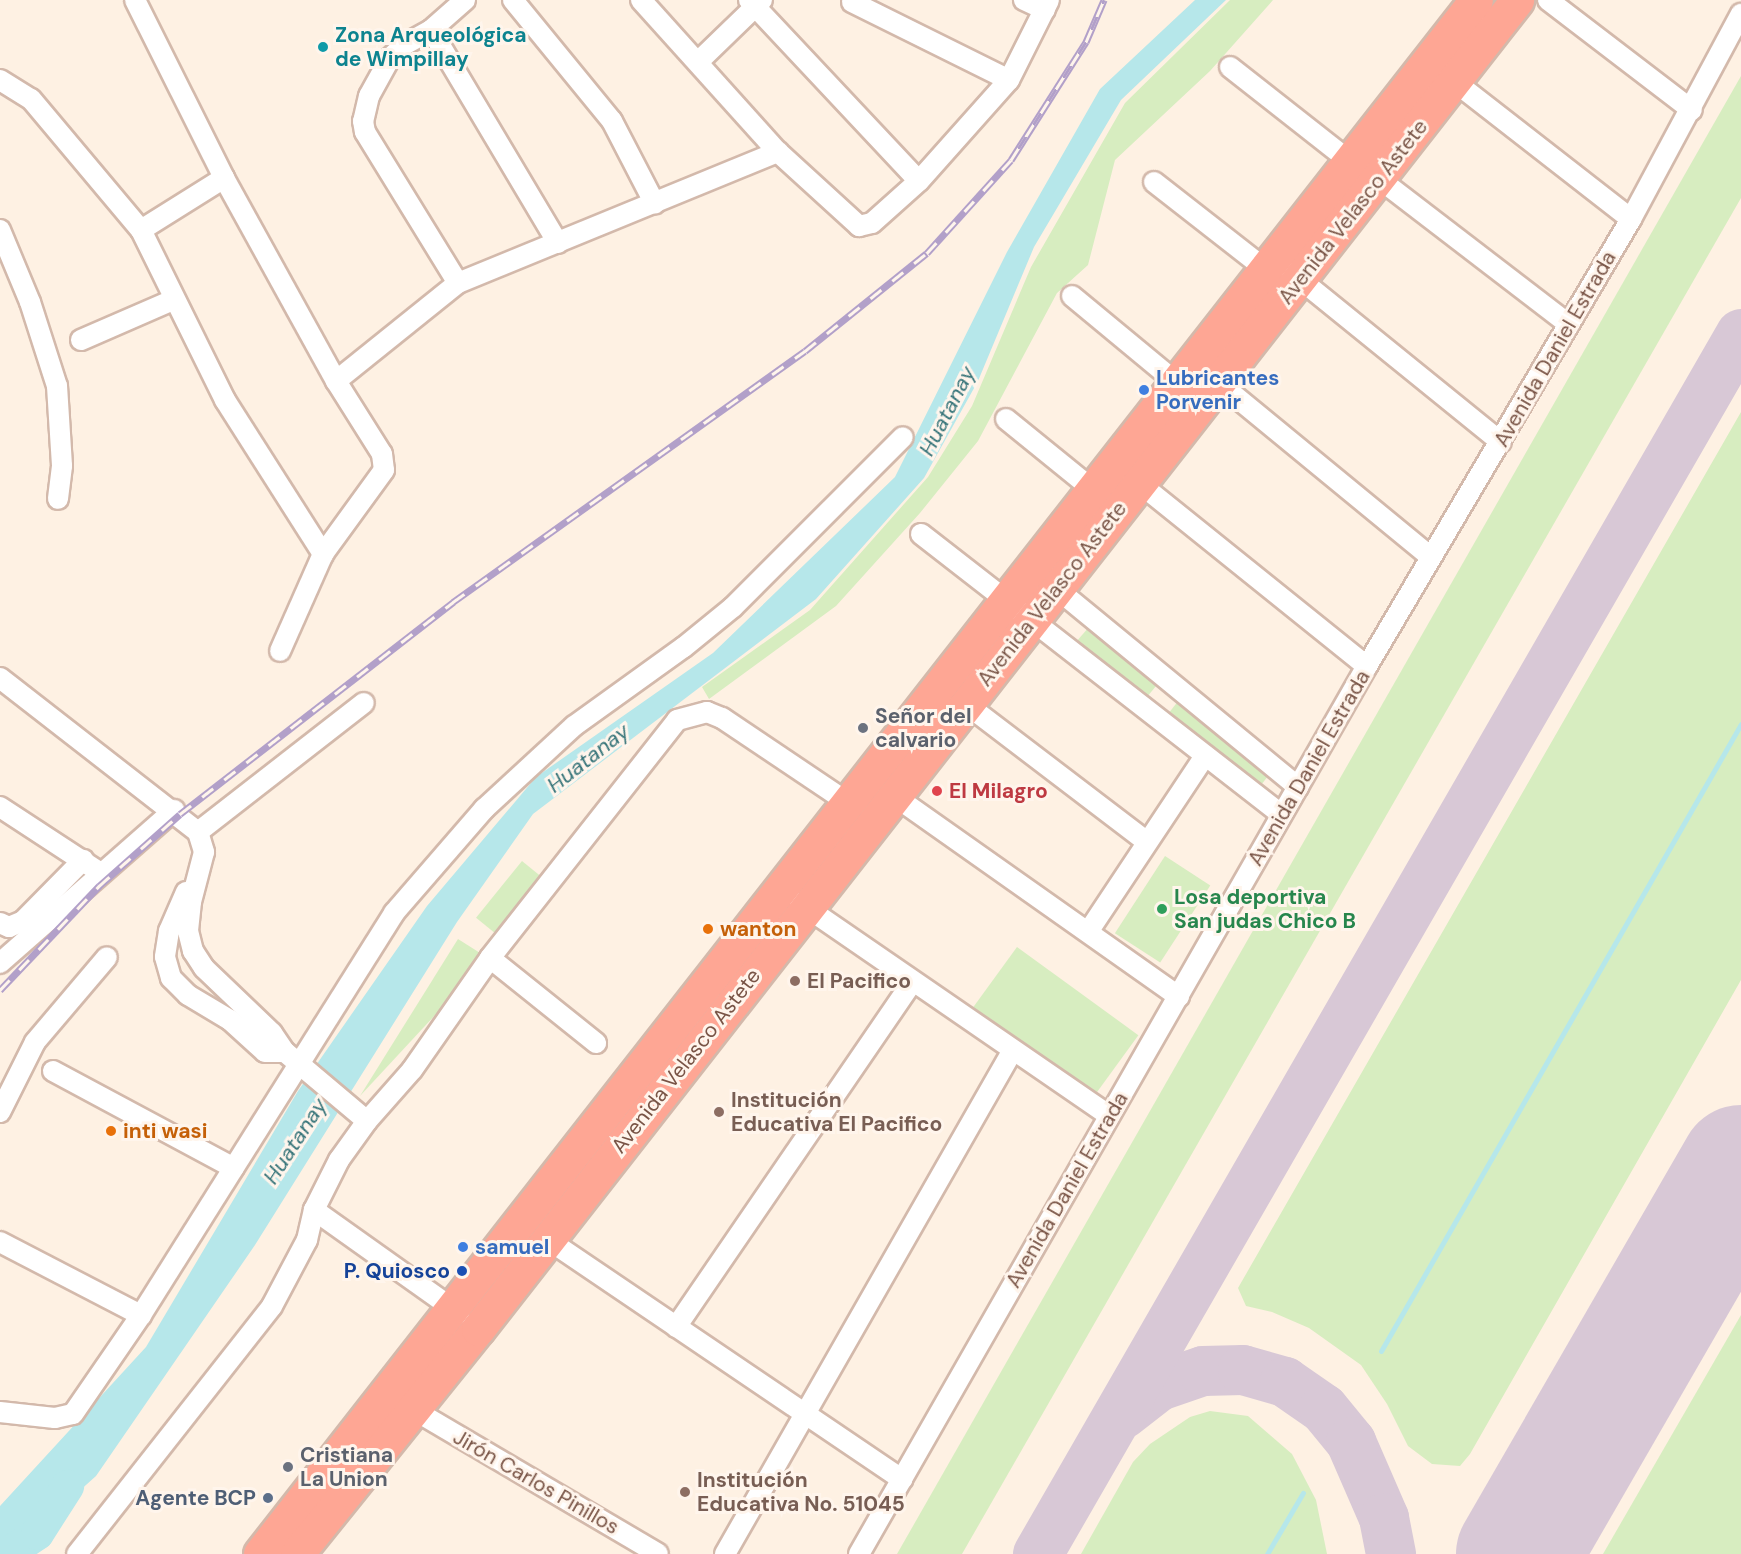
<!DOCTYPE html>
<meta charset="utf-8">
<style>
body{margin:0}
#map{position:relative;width:1741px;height:1554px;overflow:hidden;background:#fef1e3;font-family:"DM Sans",sans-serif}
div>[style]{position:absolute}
.green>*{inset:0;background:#d7edc0;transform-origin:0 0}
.water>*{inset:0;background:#b6e7ea}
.stream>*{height:5px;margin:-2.5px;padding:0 2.5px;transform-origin:2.5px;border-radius:2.5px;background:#b6e7ea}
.river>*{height:33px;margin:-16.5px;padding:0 16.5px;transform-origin:16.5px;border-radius:16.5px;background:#b6e7ea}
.taxiway>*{height:50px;margin:-25px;padding:0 25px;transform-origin:25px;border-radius:25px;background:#d8c8d6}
.runway>*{height:124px;margin:-62px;padding:0 62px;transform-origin:62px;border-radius:62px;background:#d8c8d6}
.roads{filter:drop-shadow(2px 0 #d3b9ab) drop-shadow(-2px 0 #d3b9ab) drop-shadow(0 2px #d3b9ab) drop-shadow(0 -2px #d3b9ab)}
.street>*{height:20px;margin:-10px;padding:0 10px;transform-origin:10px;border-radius:10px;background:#fff}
.highway>*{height:33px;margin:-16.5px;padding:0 16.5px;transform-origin:16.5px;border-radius:16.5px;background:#fea694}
.rail>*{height:7px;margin-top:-3.5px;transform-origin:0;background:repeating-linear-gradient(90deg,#fff5ec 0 14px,#b2a0c9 0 28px);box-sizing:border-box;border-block:2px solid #b2a0c9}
.dots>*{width:16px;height:16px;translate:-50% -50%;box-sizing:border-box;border:3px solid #fff5ec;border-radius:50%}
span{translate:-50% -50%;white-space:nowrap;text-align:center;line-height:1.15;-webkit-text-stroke:6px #fff5ec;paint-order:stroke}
.culture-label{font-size:21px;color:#0d838f;font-weight:700}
.left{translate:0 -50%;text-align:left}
.street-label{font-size:21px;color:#795446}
.shop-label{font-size:21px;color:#366cbe;font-weight:700}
.worship-label{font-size:21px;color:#5b616d;font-weight:700}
.health-label{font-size:21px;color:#be3a42;font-weight:700}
.leisure-label{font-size:21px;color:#27864d;font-weight:700}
.food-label{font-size:21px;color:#c56008;font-weight:700}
.education-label{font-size:21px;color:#785e54;font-weight:700}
.transit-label{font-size:21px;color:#164399;font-weight:700}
.right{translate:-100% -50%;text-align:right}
.service-label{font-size:21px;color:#4e5e75;font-weight:700}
.water-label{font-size:22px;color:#367479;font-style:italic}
</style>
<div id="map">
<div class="green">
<i style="clip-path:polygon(1230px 0,1273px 0,1210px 71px,1115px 160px,1088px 265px,1057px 293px,978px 441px,920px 513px,836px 606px,709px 699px,702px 687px,810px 610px,928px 477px,972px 406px,1031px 267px,1125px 103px)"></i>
<i style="clip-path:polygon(1741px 76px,1741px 198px,962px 1554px,897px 1554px)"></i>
<i style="clip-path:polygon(1741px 412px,1741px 980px,1470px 1454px,1460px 1466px,1432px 1464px,1408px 1446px,1387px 1404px,1361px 1365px,1309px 1328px,1272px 1312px,1246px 1306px,1238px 1288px)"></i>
<i style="clip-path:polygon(1089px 627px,1156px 686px,1147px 697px,1076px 642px)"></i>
<i style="left:1179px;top:700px;width:117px;height:21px;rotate:38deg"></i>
<i style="left:1165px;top:856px;width:54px;height:92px;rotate:33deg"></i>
<i style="left:522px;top:861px;width:36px;height:73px;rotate:39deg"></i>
<i style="clip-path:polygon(458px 939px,488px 958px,360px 1096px)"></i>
<i style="left:1017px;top:947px;width:150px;height:77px;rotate:36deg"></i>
<i style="clip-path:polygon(1741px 1315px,1741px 1554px,1603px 1554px)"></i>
<i style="clip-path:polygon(1210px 1411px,1248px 1416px,1292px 1454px,1316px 1500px,1327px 1554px,1081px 1554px,1133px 1462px,1150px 1444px,1190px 1417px)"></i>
</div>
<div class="water">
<i style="clip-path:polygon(1195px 0,1226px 0,1121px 100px,1034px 247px,978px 381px,924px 478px,816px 599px,533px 814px,457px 922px,255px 1245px,96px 1476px,9px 1554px,0 1554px,0 1506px,146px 1347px,298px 1091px,427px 906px,536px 777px,713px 653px,895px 477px,1007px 252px,1100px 89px)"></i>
</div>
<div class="stream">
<i style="left:1381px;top:1351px;width:723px;rotate:-60.14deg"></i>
<i style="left:1267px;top:1554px;width:71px;rotate:-59.5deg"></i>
</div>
<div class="river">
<i style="left:6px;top:1554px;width:37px;rotate:-34deg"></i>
<i style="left:37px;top:1533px;width:56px;rotate:-57.4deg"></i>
</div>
<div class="taxiway">
<i style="left:1123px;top:1414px;width:46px;rotate:-37.9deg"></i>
<i style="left:1159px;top:1386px;width:46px;rotate:-18.8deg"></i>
<i style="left:1203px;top:1371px;width:40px;rotate:-1.4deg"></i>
<i style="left:1243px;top:1370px;width:44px;rotate:15.9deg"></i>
<i style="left:1285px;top:1382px;width:47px;rotate:34.7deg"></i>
<i style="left:1324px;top:1409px;width:43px;rotate:50.7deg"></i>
<i style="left:1351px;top:1442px;width:83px;rotate:66.5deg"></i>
<i style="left:1384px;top:1518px;width:37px;rotate:79deg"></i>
<i style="left:1038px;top:1554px;width:1408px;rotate:-60.05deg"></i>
<i style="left:1502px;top:1554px;width:57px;rotate:-45.7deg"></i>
</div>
<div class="runway">
<i style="left:1518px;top:1554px;width:447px;rotate:-60deg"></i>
</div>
<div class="roads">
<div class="street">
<i style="left:135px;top:0;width:199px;rotate:63.4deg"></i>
<i style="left:224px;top:178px;width:232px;rotate:61.1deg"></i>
<i style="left:336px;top:381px;width:86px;rotate:57.8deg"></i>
<i style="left:382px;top:454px;width:16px;rotate:83deg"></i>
<i style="left:384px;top:470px;width:104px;rotate:126deg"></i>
<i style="left:323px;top:554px;width:106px;rotate:113.9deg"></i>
<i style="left:465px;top:0;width:45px;rotate:138.6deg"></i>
<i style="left:431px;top:30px;width:248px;rotate:59.2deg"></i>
<i style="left:513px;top:0;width:156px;rotate:50.7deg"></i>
<i style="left:612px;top:121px;width:93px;rotate:62.6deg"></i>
<i style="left:641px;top:0;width:205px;rotate:48deg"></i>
<i style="left:778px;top:152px;width:110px;rotate:42.4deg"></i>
<i style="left:859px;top:226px;width:13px;rotate:-13deg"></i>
<i style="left:872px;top:223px;width:63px;rotate:-41.8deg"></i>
<i style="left:749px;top:0;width:248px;rotate:46.8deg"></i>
<i style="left:919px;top:181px;width:135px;rotate:-48.3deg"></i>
<i style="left:1009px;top:80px;width:89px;rotate:-63.4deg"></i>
<i style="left:1024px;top:0;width:23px;rotate:25deg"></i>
<i style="left:1548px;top:0;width:181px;rotate:37.4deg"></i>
<i style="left:852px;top:2px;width:175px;rotate:26.4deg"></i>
<i style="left:431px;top:30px;width:31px;rotate:151deg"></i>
<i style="left:404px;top:45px;width:19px;rotate:137deg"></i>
<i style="left:390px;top:58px;width:43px;rotate:118.9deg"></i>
<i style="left:369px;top:96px;width:26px;rotate:103deg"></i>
<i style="left:363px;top:121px;width:11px;rotate:80deg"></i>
<i style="left:365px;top:132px;width:177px;rotate:58.4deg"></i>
<i style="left:698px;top:62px;width:89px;rotate:-44.1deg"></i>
<i style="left:1230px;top:67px;width:150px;rotate:38.2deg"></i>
<i style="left:0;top:80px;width:36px;rotate:32deg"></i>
<i style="left:31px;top:99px;width:171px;rotate:50deg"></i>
<i style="left:141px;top:230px;width:190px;rotate:63.7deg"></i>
<i style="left:225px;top:400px;width:183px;rotate:57.5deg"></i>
<i style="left:1455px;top:82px;width:223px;rotate:37.9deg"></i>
<i style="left:1378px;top:178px;width:240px;rotate:37.5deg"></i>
<i style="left:1154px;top:182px;width:140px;rotate:38deg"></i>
<i style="left:0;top:230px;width:78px;rotate:67.4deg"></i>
<i style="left:30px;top:302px;width:88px;rotate:72.2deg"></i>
<i style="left:57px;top:386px;width:80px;rotate:86.4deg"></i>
<i style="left:62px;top:466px;width:33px;rotate:97deg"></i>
<i style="left:141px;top:230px;width:98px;rotate:-32.1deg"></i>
<i style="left:1291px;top:272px;width:270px;rotate:39deg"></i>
<i style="left:1072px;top:296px;width:135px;rotate:39.6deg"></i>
<i style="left:81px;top:340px;width:100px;rotate:-23.5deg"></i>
<i style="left:336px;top:381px;width:156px;rotate:-38.8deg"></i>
<i style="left:458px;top:283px;width:346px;rotate:-22.3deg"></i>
<i style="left:1219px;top:383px;width:274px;rotate:39.4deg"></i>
<i style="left:1006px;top:419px;width:111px;rotate:39.1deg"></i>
<i style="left:1139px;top:483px;width:292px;rotate:38.8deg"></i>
<i style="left:921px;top:534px;width:457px;rotate:37.9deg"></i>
<i style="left:1057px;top:589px;width:312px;rotate:39.4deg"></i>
<i style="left:0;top:678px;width:251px;rotate:37.9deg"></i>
<i style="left:198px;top:832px;width:21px;rotate:73deg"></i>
<i style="left:204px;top:852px;width:52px;rotate:104.6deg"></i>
<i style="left:191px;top:902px;width:29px;rotate:96deg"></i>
<i style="left:188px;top:931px;width:21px;rotate:76deg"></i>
<i style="left:193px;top:951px;width:20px;rotate:57deg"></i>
<i style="left:204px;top:968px;width:94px;rotate:43.7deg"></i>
<i style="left:272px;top:1033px;width:23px;rotate:56deg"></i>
<i style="left:285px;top:1052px;width:107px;rotate:40.1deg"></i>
<i style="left:367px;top:1121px;width:48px;rotate:125.7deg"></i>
<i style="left:339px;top:1160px;width:56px;rotate:116.6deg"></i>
<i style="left:314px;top:1210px;width:178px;rotate:35.4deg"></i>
<i style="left:966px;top:704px;width:226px;rotate:37.3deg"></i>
<i style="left:893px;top:795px;width:350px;rotate:35.2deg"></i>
<i style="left:0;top:807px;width:121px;rotate:33.2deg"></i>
<i style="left:198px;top:832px;width:210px;rotate:-37.9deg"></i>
<i style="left:186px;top:892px;width:43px;rotate:113.6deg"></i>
<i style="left:169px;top:931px;width:26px;rotate:99deg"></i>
<i style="left:165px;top:957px;width:22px;rotate:74deg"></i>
<i style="left:171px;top:978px;width:24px;rotate:45deg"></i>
<i style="left:188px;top:995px;width:49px;rotate:30.8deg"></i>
<i style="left:230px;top:1020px;width:47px;rotate:42.4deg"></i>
<i style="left:265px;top:1052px;width:20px"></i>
<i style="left:800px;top:903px;width:375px;rotate:34.5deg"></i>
<i style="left:0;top:923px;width:10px;rotate:24deg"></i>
<i style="left:9px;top:927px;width:15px;rotate:-23deg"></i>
<i style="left:23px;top:921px;width:86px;rotate:-45.5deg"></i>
<i style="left:1088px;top:932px;width:211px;rotate:-56.4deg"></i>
<i style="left:490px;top:958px;width:136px;rotate:38.7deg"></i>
<i style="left:0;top:963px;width:232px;rotate:-41.3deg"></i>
<i style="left:53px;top:1071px;width:205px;rotate:28.2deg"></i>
<i style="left:0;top:1112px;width:78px;rotate:-63.4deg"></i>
<i style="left:35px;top:1042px;width:111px;rotate:-49.7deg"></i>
<i style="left:367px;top:1121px;width:68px;rotate:-48.6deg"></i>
<i style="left:412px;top:1070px;width:136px;rotate:-55.1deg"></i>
<i style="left:490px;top:958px;width:303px;rotate:-51.8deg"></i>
<i style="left:677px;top:720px;width:31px;rotate:-15deg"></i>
<i style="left:707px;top:712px;width:16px;rotate:22deg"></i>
<i style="left:722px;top:718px;width:151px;rotate:33.9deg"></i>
<i style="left:547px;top:1239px;width:429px;rotate:34.1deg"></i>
<i style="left:0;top:1242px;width:159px;rotate:27.4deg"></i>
<i style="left:676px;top:1327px;width:418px;rotate:-55.6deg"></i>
<i style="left:414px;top:1410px;width:283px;rotate:30.5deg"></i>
<i style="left:0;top:1412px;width:55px;rotate:6.2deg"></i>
<i style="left:55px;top:1418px;width:18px;rotate:-13deg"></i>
<i style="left:73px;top:1414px;width:120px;rotate:-55.5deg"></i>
<i style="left:141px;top:1315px;width:475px;rotate:-57.8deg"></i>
<i style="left:394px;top:913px;width:138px;rotate:-49.1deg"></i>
<i style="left:484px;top:809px;width:122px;rotate:-42.7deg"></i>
<i style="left:574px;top:726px;width:135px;rotate:-35.7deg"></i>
<i style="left:684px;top:647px;width:63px;rotate:-39.2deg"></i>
<i style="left:733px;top:607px;width:240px;rotate:-45deg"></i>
<i style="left:77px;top:1554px;width:315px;rotate:-51.8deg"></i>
<i style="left:272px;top:1306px;width:75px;rotate:-62.1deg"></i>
<i style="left:307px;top:1240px;width:31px;rotate:-77deg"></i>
<i style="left:725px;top:1554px;width:580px;rotate:-60.26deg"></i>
<i style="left:859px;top:1554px;width:1023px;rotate:-60.23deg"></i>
<i style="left:1367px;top:666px;width:519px;rotate:-59.43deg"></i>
<i style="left:1631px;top:219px;width:233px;rotate:-61.8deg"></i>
</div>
<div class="highway">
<i style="left:260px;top:1554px;width:1973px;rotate:-51.96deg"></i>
<i style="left:297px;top:1554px;width:289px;rotate:-51.2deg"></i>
<i style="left:478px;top:1329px;width:1687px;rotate:-51.98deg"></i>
</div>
</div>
<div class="rail">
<i style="left:0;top:990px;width:144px;rotate:-46.4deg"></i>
<i style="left:99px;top:886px;width:108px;rotate:-41.6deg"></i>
<i style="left:180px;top:814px;width:346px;rotate:-37.8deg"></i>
<i style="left:453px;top:602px;width:432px;rotate:-35.5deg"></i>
<i style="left:805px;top:351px;width:156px;rotate:-38.8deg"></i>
<i style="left:927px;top:253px;width:125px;rotate:-47.9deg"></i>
<i style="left:1011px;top:160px;width:140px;rotate:-57.6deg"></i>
<i style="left:1086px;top:42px;width:46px;rotate:-66.8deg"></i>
</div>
<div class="dots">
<i style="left:323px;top:47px;background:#0f9aa8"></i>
<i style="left:1144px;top:390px;background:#3f7fe0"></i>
<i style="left:863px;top:728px;background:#6b7280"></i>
<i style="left:937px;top:791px;background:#e0444e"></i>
<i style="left:1162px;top:909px;background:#2e9e5b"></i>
<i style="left:708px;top:929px;background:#e8710a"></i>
<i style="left:795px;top:981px;background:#8d6e63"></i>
<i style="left:719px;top:1112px;background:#8d6e63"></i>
<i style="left:111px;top:1131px;background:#e8710a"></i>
<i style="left:463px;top:1247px;background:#3f7fe0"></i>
<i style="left:462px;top:1271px;background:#1a4fb4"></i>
<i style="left:288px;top:1467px;background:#6b7280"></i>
<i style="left:685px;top:1492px;background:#8d6e63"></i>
<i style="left:268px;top:1498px;background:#5c6f8a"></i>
</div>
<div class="culture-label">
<span class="left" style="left:335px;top:47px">Zona Arqueológica<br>de Wimpillay</span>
</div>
<div class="street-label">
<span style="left:1353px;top:212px;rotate:-52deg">Avenida Velasco Astete</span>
<span style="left:1555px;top:349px;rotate:-60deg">Avenida Daniel Estrada</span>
<span style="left:1052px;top:594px;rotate:-52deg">Avenida Velasco Astete</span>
<span style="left:1309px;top:768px;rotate:-60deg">Avenida Daniel Estrada</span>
<span style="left:686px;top:1061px;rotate:-52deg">Avenida Velasco Astete</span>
<span style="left:1067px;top:1190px;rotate:-60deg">Avenida Daniel Estrada</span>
<span style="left:536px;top:1482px;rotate:30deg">Jirón Carlos Pinillos</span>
</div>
<div class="shop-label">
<span class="left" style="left:1156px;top:390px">Lubricantes<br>Porvenir</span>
<span class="left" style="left:475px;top:1247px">samuel</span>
</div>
<div class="worship-label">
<span class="left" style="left:875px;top:728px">Señor del<br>calvario</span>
<span class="left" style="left:300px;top:1467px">Cristiana<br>La Union</span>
</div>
<div class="health-label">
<span class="left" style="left:949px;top:791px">El Milagro</span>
</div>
<div class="leisure-label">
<span class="left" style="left:1174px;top:909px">Losa deportiva<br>San judas Chico B</span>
</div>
<div class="food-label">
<span class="left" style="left:720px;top:929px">wanton</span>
<span class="left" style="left:123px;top:1131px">inti wasi</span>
</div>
<div class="education-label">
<span class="left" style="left:807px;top:981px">El Pacifico</span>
<span class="left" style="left:731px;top:1112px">Institución<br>Educativa El Pacifico</span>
<span class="left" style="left:697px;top:1492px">Institución<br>Educativa No. 51045</span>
</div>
<div class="transit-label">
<span class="right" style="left:450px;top:1271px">P. Quiosco</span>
</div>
<div class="service-label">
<span class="right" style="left:256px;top:1498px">Agente BCP</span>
</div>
<div class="water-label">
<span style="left:947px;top:411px;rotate:-63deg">Huatanay</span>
<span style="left:588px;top:758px;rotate:-38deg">Huatanay</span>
<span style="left:295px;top:1141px;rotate:-57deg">Huatanay</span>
</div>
</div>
